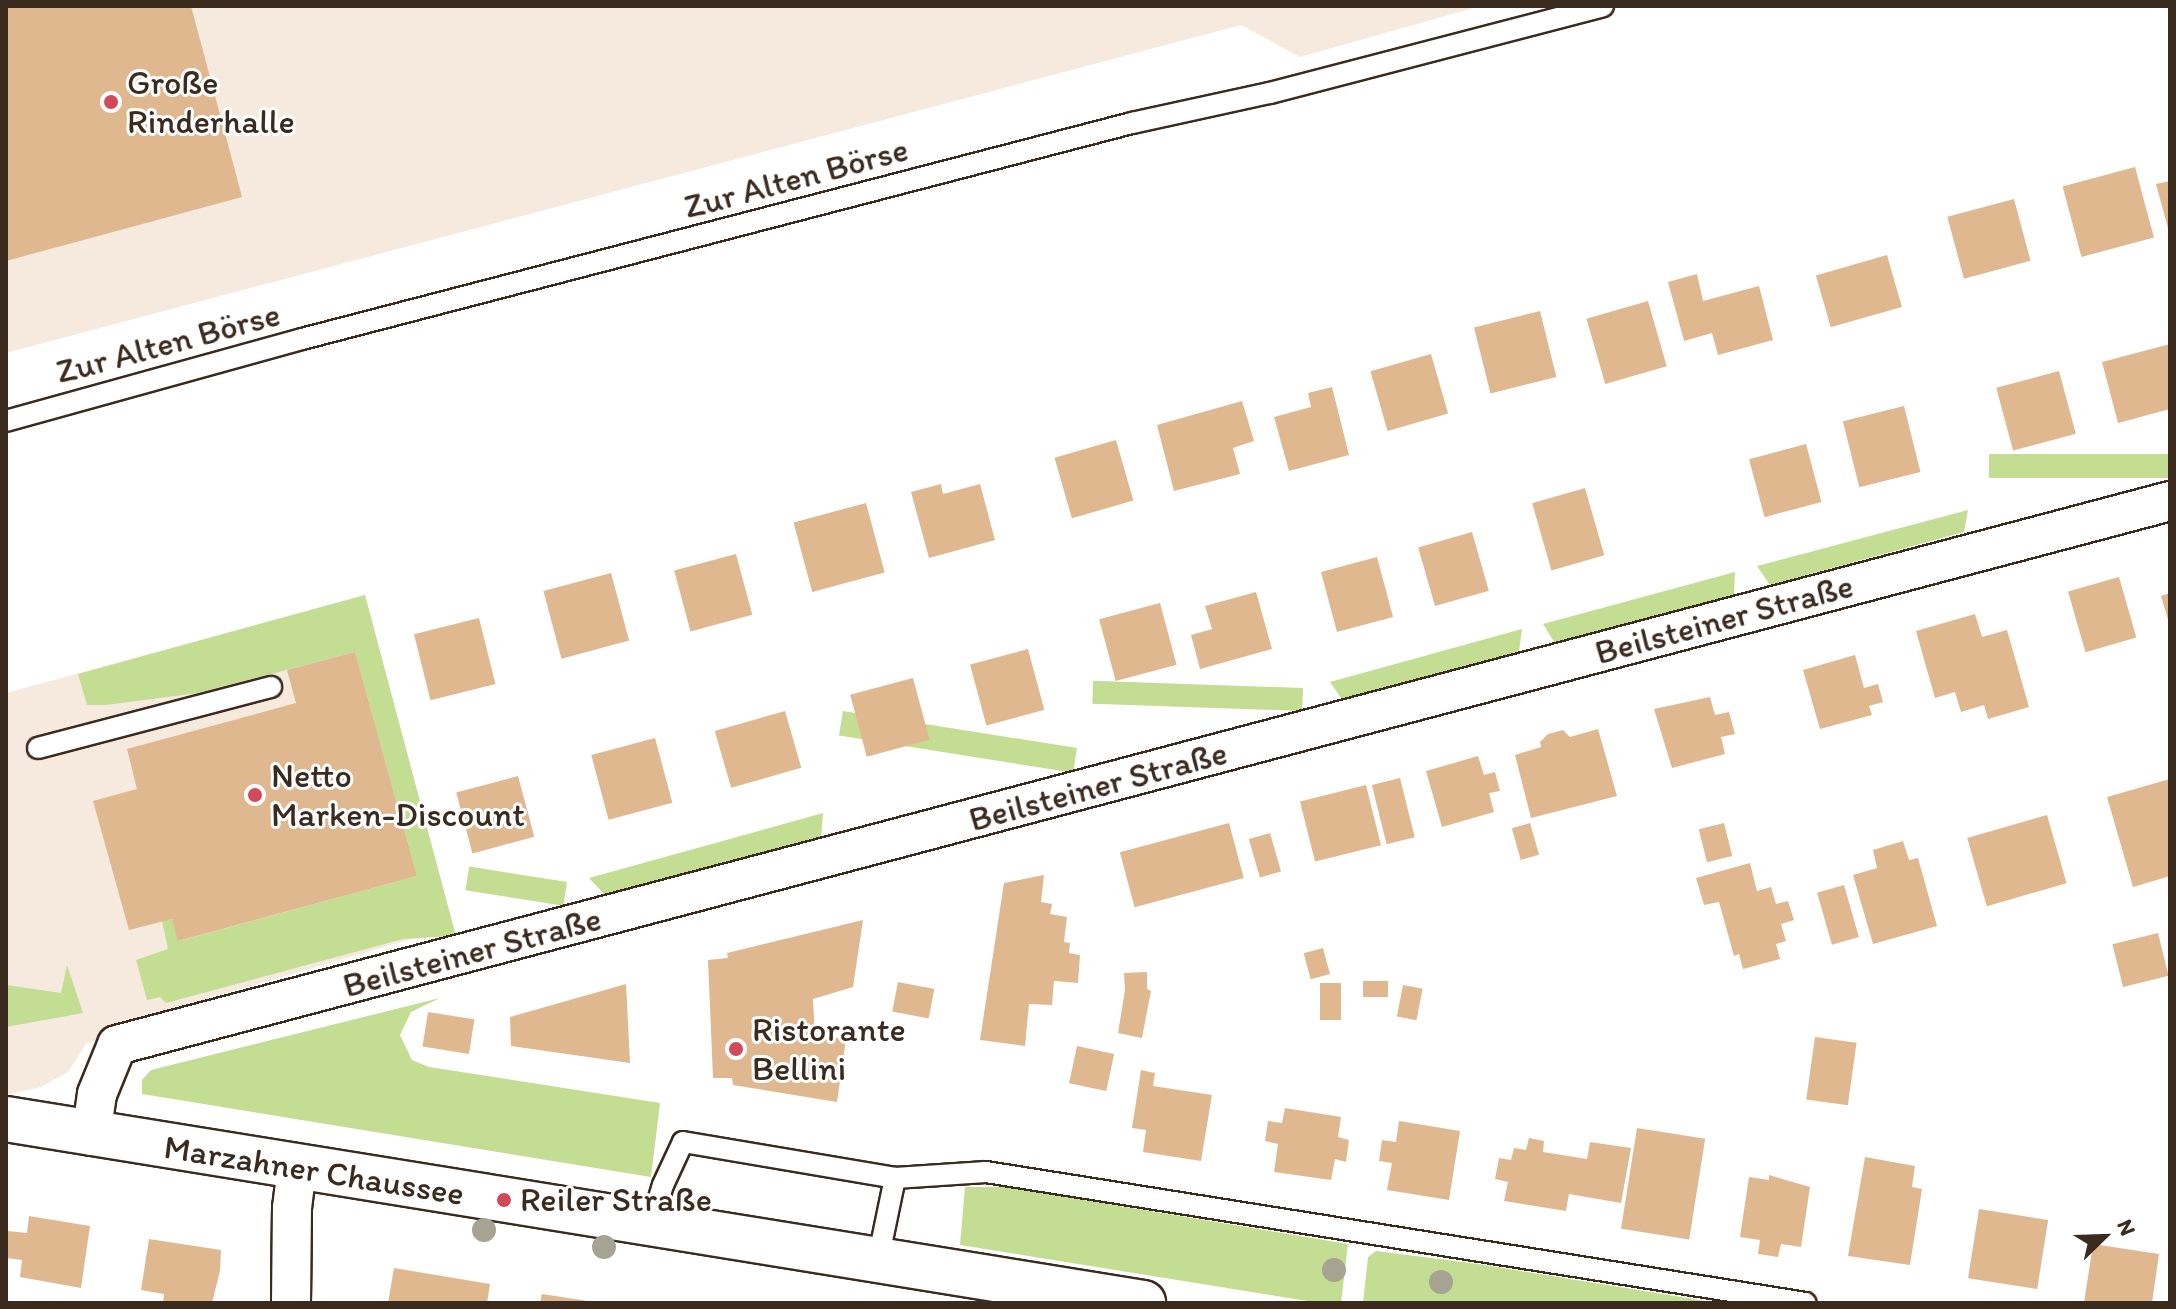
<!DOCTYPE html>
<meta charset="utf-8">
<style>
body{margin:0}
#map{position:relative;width:2176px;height:1309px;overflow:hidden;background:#fff;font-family:Itim,sans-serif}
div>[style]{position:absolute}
.built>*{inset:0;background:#f5eadd}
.green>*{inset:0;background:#c3dd93;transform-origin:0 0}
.building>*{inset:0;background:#dfb88f;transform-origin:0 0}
.roads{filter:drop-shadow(2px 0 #3b2a1e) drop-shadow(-2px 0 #3b2a1e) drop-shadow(0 2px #3b2a1e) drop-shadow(0 -2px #3b2a1e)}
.lane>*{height:20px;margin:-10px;padding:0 10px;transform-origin:10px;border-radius:10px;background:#fff}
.street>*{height:38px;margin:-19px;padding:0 19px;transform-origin:19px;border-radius:19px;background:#fff}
.secondary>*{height:44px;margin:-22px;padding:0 22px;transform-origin:22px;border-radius:22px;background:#fff}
.trees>*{width:24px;height:24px;margin:-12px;border-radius:50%;background:#a6a393}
.dots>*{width:22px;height:22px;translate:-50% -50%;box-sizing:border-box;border:4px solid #fff;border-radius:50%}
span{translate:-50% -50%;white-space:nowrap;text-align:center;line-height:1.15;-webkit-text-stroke:6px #fff;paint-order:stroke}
.poi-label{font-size:34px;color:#3b2a1e}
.left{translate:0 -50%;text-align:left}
.street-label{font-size:34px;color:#3b2a1e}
.frame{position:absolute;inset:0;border:8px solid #3b2a1e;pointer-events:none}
.north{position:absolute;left:2064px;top:1197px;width:80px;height:80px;-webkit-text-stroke:6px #fff;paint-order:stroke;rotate:67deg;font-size:22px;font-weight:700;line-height:32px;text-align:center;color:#3b2a1e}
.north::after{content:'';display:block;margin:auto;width:28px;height:36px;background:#3b2a1e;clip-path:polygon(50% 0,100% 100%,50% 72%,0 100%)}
</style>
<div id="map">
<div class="built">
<i style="clip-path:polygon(6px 6px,1481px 6px,1300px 57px,1241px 25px,6px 353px)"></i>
<i style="clip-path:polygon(365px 595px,453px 927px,148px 1016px,86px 1044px,68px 1072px,41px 1087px,6px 1095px,6px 693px)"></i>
</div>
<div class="green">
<i style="left:2170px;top:454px;width:24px;height:181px;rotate:90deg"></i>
<i style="clip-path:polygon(1968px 510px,1964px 532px,1770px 585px,1757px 566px)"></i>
<i style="clip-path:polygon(1735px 572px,1734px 595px,1556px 645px,1543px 624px)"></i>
<i style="clip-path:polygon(365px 595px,456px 936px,403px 939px,166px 1003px,160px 997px,147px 1000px,136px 960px,168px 949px,162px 921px,172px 919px,179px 941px,417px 876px,355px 652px,198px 693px,106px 705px,87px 705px,78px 674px)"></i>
<i style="clip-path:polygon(1522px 629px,1519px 651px,1343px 701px,1330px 682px)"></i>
<i style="left:1303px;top:688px;width:23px;height:210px;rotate:92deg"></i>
<i style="left:1077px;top:748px;width:25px;height:237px;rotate:99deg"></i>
<i style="clip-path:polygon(823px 813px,821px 839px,606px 896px,589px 878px)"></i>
<i style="left:567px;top:882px;width:24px;height:99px;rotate:99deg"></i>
<i style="clip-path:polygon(67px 965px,83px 1013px,6px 1027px,6px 985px,61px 993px)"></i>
<i style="clip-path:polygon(440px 998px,411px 1012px,400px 1035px,412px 1060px,429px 1067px,660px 1103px,651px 1177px,142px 1094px,142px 1080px,151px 1070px)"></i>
<i style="clip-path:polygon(965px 1187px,1006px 1187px,1348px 1244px,1341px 1303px,1320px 1303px,960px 1245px)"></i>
<i style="clip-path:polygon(1376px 1251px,1478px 1264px,1718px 1303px,1363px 1303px,1368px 1257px)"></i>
</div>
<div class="building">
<i style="clip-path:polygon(6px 6px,191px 6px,242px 197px,6px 261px)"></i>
<i style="left:2135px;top:167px;width:73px;height:75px;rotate:75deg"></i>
<i style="clip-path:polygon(2170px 181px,2170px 232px,2169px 232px,2156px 184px)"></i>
<i style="left:2014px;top:199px;width:64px;height:69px;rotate:75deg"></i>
<i style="left:1887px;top:255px;width:54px;height:74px;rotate:74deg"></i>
<i style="clip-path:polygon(1697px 274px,1703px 301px,1759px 286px,1773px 340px,1718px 355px,1712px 333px,1684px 341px,1668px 282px)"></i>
<i style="left:1648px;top:301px;width:68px;height:64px;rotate:74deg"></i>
<i style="left:1540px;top:311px;width:68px;height:68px;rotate:76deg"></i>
<i style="clip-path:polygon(2170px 344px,2170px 409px,2118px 423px,2102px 362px)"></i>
<i style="left:1431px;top:354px;width:62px;height:63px;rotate:74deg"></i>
<i style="left:2059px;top:371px;width:65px;height:65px;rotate:75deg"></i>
<i style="clip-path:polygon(1332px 387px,1349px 455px,1289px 471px,1274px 417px,1311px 407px,1308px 393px)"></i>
<i style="clip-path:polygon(1242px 401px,1254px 441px,1233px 448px,1240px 474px,1174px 491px,1157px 425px)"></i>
<i style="left:1904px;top:406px;width:68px;height:63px;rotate:76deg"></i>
<i style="left:1116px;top:440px;width:63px;height:64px;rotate:74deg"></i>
<i style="left:1806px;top:444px;width:60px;height:59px;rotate:75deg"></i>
<i style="clip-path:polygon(941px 484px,943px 494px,980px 484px,995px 540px,929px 558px,911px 492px)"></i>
<i style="left:1585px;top:488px;width:70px;height:55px;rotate:74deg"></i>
<i style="left:866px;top:503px;width:72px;height:75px;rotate:75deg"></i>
<i style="left:1472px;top:532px;width:61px;height:56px;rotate:74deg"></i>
<i style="left:736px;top:554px;width:63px;height:64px;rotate:75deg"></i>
<i style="left:1377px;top:557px;width:62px;height:58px;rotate:75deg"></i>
<i style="left:611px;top:573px;width:70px;height:70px;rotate:75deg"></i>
<i style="left:2119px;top:577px;width:63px;height:53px;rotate:74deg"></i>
<i style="clip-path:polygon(1256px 592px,1272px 649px,1200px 669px,1191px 635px,1212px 629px,1205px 606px)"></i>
<i style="clip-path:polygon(2170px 593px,2170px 623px,2169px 623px,2161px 596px)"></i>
<i style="left:1160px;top:603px;width:64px;height:63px;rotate:75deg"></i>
<i style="clip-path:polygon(1975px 614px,1982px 637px,2007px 630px,2029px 707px,1988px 719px,1984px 705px,1961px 712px,1955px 692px,1935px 698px,1916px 631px)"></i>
<i style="left:479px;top:618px;width:68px;height:67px;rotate:76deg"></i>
<i style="left:1028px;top:649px;width:63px;height:60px;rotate:75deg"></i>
<i style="clip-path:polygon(355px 652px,417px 876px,178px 941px,172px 919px,129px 930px,93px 801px,137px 789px,127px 749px,296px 703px,287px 670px)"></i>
<i style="clip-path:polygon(1855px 655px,1864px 688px,1878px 684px,1883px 702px,1869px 706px,1872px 715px,1820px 729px,1803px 670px)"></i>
<i style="left:913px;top:678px;width:64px;height:65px;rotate:75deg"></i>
<i style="clip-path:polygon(1710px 697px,1715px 715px,1729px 712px,1735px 734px,1721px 737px,1725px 754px,1672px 768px,1654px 709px)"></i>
<i style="left:785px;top:711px;width:59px;height:73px;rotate:74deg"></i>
<i style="clip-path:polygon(1598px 729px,1617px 796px,1531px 818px,1515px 755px,1541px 747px,1540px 742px,1548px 734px,1563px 730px,1570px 737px)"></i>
<i style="left:655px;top:738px;width:67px;height:66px;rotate:75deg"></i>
<i style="clip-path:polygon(1478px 756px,1484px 775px,1495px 772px,1500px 791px,1489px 793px,1494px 812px,1442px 827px,1426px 771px)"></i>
<i style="left:518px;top:776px;width:63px;height:64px;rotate:75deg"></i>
<i style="left:1400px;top:778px;width:61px;height:29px;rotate:76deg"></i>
<i style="clip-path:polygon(2170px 779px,2170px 876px,2133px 887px,2107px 797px)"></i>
<i style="left:1366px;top:785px;width:62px;height:68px;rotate:76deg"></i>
<i style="left:2047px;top:815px;width:71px;height:83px;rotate:74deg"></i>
<i style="left:1229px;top:823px;width:57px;height:113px;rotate:75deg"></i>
<i style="left:1530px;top:823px;width:33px;height:19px;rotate:74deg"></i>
<i style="left:1724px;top:823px;width:34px;height:26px;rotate:76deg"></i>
<i style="left:1270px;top:833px;width:40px;height:22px;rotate:74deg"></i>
<i style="clip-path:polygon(1903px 841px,1909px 860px,1918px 858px,1937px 926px,1873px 944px,1853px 875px,1877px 868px,1873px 850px)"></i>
<i style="clip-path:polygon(1750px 863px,1757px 891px,1771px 887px,1776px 904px,1788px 901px,1794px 920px,1781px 924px,1786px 941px,1776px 944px,1780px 959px,1743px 969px,1739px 954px,1734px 956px,1719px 902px,1704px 905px,1696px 878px)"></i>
<i style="clip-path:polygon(1044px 875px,1041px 902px,1052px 904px,1050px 914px,1067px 917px,1064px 942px,1070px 943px,1069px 953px,1080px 955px,1078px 983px,1054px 981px,1052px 1005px,1029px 1004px,1025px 1046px,980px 1040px,1004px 883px)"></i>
<i style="left:1844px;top:885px;width:54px;height:28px;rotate:74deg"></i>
<i style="clip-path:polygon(863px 920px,853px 987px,813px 999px,815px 1035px,846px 1039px,837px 1102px,733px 1085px,732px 1078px,713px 1078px,708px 960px,728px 958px,727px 953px)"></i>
<i style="left:2158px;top:933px;width:44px;height:47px;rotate:76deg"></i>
<i style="left:1323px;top:948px;width:27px;height:20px;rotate:75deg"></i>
<i style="clip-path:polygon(1147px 972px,1147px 989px,1151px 991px,1142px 1038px,1118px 1033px,1125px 990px,1124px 973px)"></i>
<i style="left:1388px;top:981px;width:16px;height:25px;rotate:90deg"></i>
<i style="left:898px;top:982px;width:37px;height:30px;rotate:11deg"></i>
<i style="left:1341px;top:983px;width:37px;height:21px;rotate:90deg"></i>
<i style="clip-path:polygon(626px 984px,630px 1063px,511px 1046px,510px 1017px)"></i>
<i style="left:1403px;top:985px;width:20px;height:32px;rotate:11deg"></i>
<i style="left:428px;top:1012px;width:47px;height:35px;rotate:9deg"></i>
<i style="left:1815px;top:1037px;width:42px;height:63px;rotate:8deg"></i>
<i style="left:1077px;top:1046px;width:38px;height:38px;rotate:12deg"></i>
<i style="clip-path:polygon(1141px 1070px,1155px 1073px,1153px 1086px,1212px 1095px,1201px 1161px,1143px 1152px,1146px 1130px,1132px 1128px)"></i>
<i style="clip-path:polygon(1285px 1108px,1341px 1117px,1338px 1137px,1349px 1140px,1346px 1162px,1335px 1159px,1331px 1180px,1274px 1172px,1278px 1144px,1265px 1141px,1268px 1121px,1282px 1123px)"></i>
<i style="clip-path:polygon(1399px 1121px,1460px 1131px,1449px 1200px,1387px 1190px,1392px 1163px,1379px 1161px,1382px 1140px,1396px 1142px)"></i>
<i style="left:1637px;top:1128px;width:69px;height:102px;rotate:9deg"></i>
<i style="clip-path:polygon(1529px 1138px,1544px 1141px,1543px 1152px,1587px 1159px,1590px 1142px,1631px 1148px,1621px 1203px,1569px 1194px,1566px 1211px,1504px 1201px,1508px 1182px,1495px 1179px,1499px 1158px,1511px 1160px,1514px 1148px,1526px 1150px)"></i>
<i style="clip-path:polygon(1865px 1157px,1915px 1166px,1912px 1187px,1922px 1189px,1910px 1265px,1848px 1256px)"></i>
<i style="clip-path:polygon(1769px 1175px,1810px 1187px,1801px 1247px,1781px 1244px,1778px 1257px,1758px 1254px,1760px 1240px,1740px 1237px,1749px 1177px,1769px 1180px)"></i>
<i style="left:1979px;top:1209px;width:70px;height:70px;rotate:9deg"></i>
<i style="clip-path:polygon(29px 1216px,90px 1226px,81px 1288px,20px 1277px,22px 1260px,6px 1258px,8px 1231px,27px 1233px)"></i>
<i style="clip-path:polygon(149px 1239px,221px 1250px,220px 1271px,212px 1303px,163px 1303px,164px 1294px,141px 1290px)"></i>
<i style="clip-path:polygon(2093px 1244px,2159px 1254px,2152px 1303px,2084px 1303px)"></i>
<i style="clip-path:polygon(394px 1268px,490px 1284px,487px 1303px,388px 1303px)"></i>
<i style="clip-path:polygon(542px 1294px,588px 1301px,588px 1303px,540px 1303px)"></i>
</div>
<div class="roads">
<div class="lane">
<i style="left:6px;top:421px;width:307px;rotate:-15.5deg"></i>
<i style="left:302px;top:339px;width:858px;rotate:-14.59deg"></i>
<i style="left:1132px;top:123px;width:141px;rotate:-12.3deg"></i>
<i style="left:1270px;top:93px;width:344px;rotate:-14.6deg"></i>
<i style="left:38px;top:748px;width:241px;rotate:-14.7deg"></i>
<i style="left:651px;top:1224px;width:41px;rotate:-72.9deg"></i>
<i style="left:663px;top:1185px;width:47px;rotate:-65.1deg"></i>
<i style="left:683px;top:1142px;width:215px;rotate:9.6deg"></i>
<i style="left:895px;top:1178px;width:91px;rotate:-3.8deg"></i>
<i style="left:986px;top:1172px;width:830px;rotate:9.08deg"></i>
<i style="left:878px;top:1260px;width:84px;rotate:-78.3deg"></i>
</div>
<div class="street">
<i style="left:91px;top:1136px;width:42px;rotate:-81.9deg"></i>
<i style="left:97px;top:1094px;width:53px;rotate:-67.8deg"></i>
<i style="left:117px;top:1045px;width:2124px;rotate:-14.84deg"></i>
<i style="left:291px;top:1303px;width:95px;rotate:-89.4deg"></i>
<i style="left:292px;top:1208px;width:41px;rotate:-83deg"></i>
</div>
<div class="secondary">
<i style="left:6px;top:1119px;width:1152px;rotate:9.19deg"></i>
</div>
</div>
<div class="trees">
<i style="left:484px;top:1230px"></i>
<i style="left:604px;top:1247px"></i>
<i style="left:1334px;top:1270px"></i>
<i style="left:1441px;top:1282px"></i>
</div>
<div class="dots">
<i style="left:111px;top:102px;background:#d1495b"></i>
<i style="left:255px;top:795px;background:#d1495b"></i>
<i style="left:736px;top:1049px;background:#d1495b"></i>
<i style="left:504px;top:1200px;background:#d1495b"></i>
</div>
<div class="poi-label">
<span class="left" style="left:127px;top:102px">Große<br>Rinderhalle</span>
<span class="left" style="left:271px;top:795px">Netto<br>Marken-Discount</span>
<span class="left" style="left:752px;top:1049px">Ristorante<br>Bellini</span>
<span class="left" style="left:520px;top:1200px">Reiler Straße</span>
</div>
<div class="street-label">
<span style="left:796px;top:178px;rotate:-15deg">Zur Alten Börse</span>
<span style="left:168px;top:343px;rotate:-15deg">Zur Alten Börse</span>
<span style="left:1724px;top:619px;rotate:-15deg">Beilsteiner Straße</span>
<span style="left:1098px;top:786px;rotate:-15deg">Beilsteiner Straße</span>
<span style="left:472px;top:952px;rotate:-15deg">Beilsteiner Straße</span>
<span style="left:314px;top:1170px;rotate:9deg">Marzahner Chaussee</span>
</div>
<div class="frame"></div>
<div class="north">N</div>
</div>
